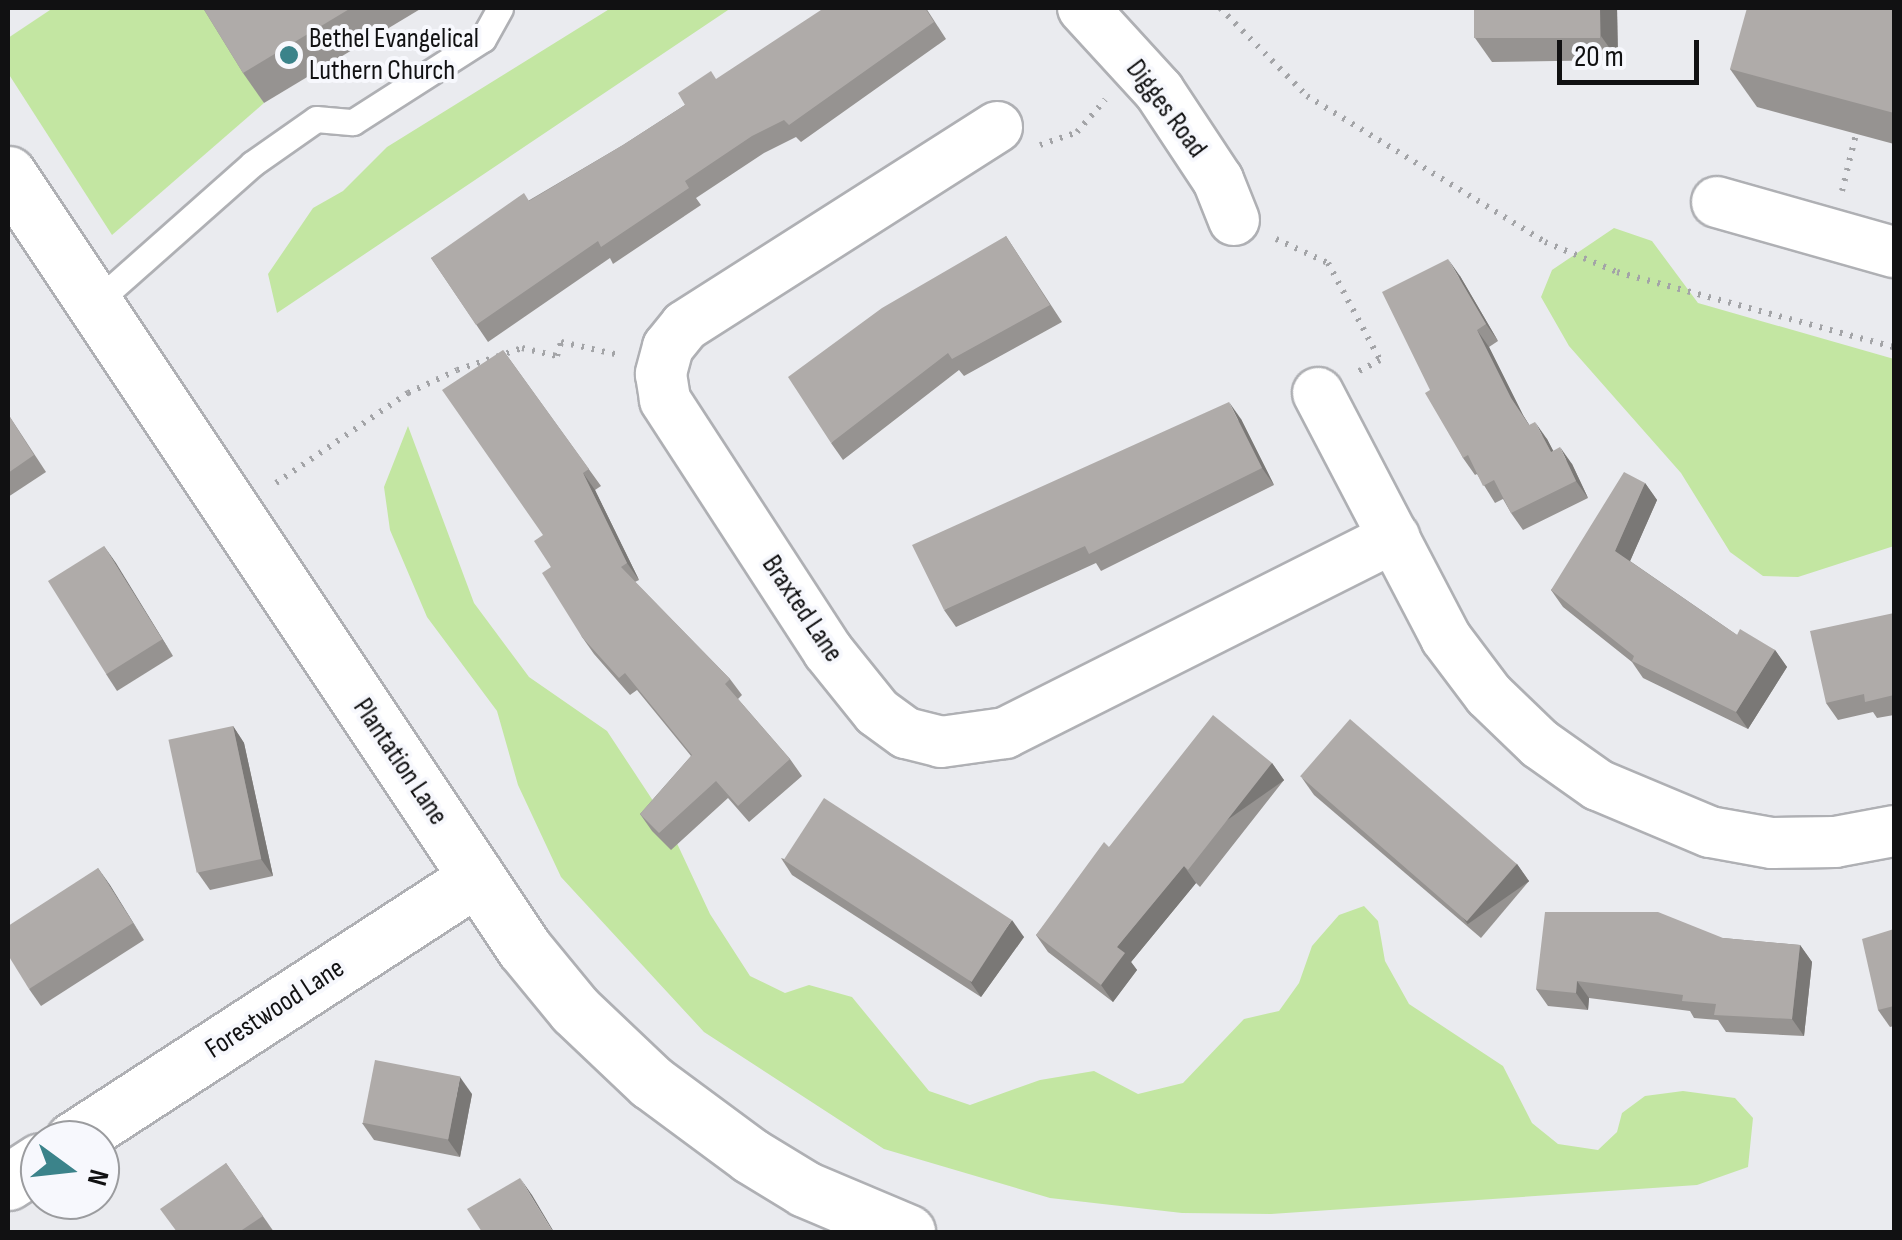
<!DOCTYPE html>
<style>
body{margin:0}
#map{position:relative;width:1902px;height:1240px;overflow:hidden;background:#eaebef;font-family:"Sofia Sans Condensed",sans-serif}
div>[style]{position:absolute}
.green>*{inset:0;background:#c3e6a2}
.path>*{height:6px;margin-top:-3px;transform-origin:0;background:repeating-linear-gradient(90deg,#a3a4a7 0 2.5px,transparent 0 10.5px)}
.roads{filter:drop-shadow(2px 0 #afb0b4) drop-shadow(-2px 0 #afb0b4) drop-shadow(0 2px #afb0b4) drop-shadow(0 -2px #afb0b4)}
.service>*{height:25px;margin:-12.5px;padding:0 12.5px;transform-origin:12.5px;border-radius:12.5px;background:#fff}
.minor>*{height:50px;margin:-25px;padding:0 25px;transform-origin:25px;border-radius:25px;background:#fff}
.tertiary>*{height:55px;margin:-27.5px;padding:0 27.5px;transform-origin:27.5px;border-radius:27.5px;background:#fff}
.wall>*{inset:0;background:#969391}
.shaded-wall>*{inset:0;background:#7a7876;transform-origin:0 0}
.building>*{inset:0;background:#afaba9;transform-origin:0 0}
.dots>*{width:28px;height:28px;translate:-50% -50%;box-sizing:border-box;border:5px solid #f7f8fd;border-radius:50%}
span{translate:-50% -50%;white-space:nowrap;text-align:center;line-height:1.15;-webkit-text-stroke:8px #f7f8fd;paint-order:stroke}
.poi-label{font-size:28px;color:#111112}
.left{translate:0 -50%;text-align:left}
.street-label{font-size:28px;color:#111112}
.frame{position:absolute;inset:0;border:10px solid #111112;pointer-events:none}
.north{position:absolute;left:20px;top:1120px;width:100px;height:100px;box-sizing:border-box;background:#f7f8fd;border:2px solid #9b9c9f;border-radius:50%;rotate:105deg;font-size:28px;font-weight:700;line-height:40px;text-align:center;color:#111112}
.north::after{content:'';display:block;margin:auto;width:35px;height:45px;background:#3b838a;clip-path:polygon(50% 0,100% 100%,50% 72%,0 100%)}
.scale{position:absolute;left:1557px;top:40px;width:142px;height:45px;box-sizing:border-box;border:5px solid #111112;border-top:0;padding-left:12px;font-size:30px;line-height:35px;white-space:nowrap;color:#111112;-webkit-text-stroke:8px #f7f8fd;paint-order:stroke}
</style>
<div id="map">
<div class="green">
<i style="clip-path:polygon(53px 8px,206px 8px,264px 103px,112px 235px,8px 73px,8px 38px)"></i>
<i style="clip-path:polygon(611px 8px,731px 8px,277px 313px,268px 274px,313px 208px,343px 191px,387px 147px)"></i>
<i style="clip-path:polygon(1614px 228px,1652px 241px,1698px 303px,1894px 359px,1894px 546px,1798px 577px,1763px 576px,1730px 552px,1681px 473px,1569px 346px,1541px 297px,1552px 270px)"></i>
<i style="clip-path:polygon(408px 426px,474px 603px,529px 677px,607px 731px,667px 822px,710px 914px,750px 976px,785px 993px,809px 985px,852px 997px,929px 1091px,970px 1105px,1040px 1080px,1094px 1071px,1138px 1094px,1183px 1083px,1244px 1019px,1279px 1011px,1299px 983px,1312px 946px,1339px 915px,1364px 906px,1378px 921px,1385px 961px,1409px 1004px,1503px 1066px,1532px 1123px,1558px 1144px,1598px 1150px,1617px 1132px,1622px 1113px,1645px 1096px,1683px 1091px,1735px 1098px,1753px 1118px,1748px 1167px,1697px 1185px,1271px 1214px,1182px 1213px,1050px 1198px,884px 1149px,704px 1032px,561px 877px,518px 785px,497px 711px,427px 617px,390px 530px,384px 487px)"></i>
</div>
<div class="path">
<i style="left:1220px;top:8px;width:124px;rotate:45.3deg"></i>
<i style="left:1307px;top:96px;width:279px;rotate:31.5deg"></i>
<i style="left:1545px;top:242px;width:78px;rotate:22.6deg"></i>
<i style="left:1617px;top:272px;width:287px;rotate:15.2deg"></i>
<i style="left:1040px;top:145px;width:39px;rotate:-19deg"></i>
<i style="left:1077px;top:132px;width:43px;rotate:-48.8deg"></i>
<i style="left:1842px;top:191px;width:59px;rotate:-76.2deg"></i>
<i style="left:1276px;top:239px;width:57px;rotate:24.8deg"></i>
<i style="left:1328px;top:263px;width:110px;rotate:61.8deg"></i>
<i style="left:1380px;top:360px;width:26px;rotate:152deg"></i>
<i style="left:276px;top:483px;width:160px;rotate:-34.3deg"></i>
<i style="left:408px;top:393px;width:54px;rotate:-25.1deg"></i>
<i style="left:457px;top:370px;width:69px;rotate:-18.7deg"></i>
<i style="left:522px;top:348px;width:36px;rotate:13deg"></i>
<i style="left:557px;top:356px;width:15px;rotate:-74deg"></i>
<i style="left:561px;top:342px;width:59px;rotate:12.6deg"></i>
</div>
<div class="roads">
<div class="service">
<i style="left:94px;top:304px;width:211px;rotate:-41.5deg"></i>
<i style="left:252px;top:164px;width:78px;rotate:-35.1deg"></i>
<i style="left:316px;top:119px;width:37px;rotate:5deg"></i>
<i style="left:353px;top:122px;width:154px;rotate:-32.6deg"></i>
<i style="left:483px;top:39px;width:35px;rotate:-61deg"></i>
</div>
<div class="minor">
<i style="left:1083px;top:8px;width:113px;rotate:47.5deg"></i>
<i style="left:1159px;top:91px;width:107px;rotate:56.5deg"></i>
<i style="left:1218px;top:180px;width:43px;rotate:68.2deg"></i>
<i style="left:997px;top:127px;width:370px;rotate:147.5deg"></i>
<i style="left:685px;top:326px;width:27px;rotate:129deg"></i>
<i style="left:668px;top:347px;width:28px;rotate:105deg"></i>
<i style="left:661px;top:374px;width:26px;rotate:81deg"></i>
<i style="left:665px;top:400px;width:299px;rotate:57deg"></i>
<i style="left:828px;top:651px;width:78px;rotate:51.2deg"></i>
<i style="left:877px;top:712px;width:36px;rotate:36deg"></i>
<i style="left:906px;top:733px;width:36px;rotate:14deg"></i>
<i style="left:941px;top:742px;width:65px;rotate:-8deg"></i>
<i style="left:1005px;top:733px;width:436px;rotate:-26.7deg"></i>
<i style="left:1717px;top:202px;width:184px;rotate:15.8deg"></i>
<i style="left:1318px;top:393px;width:276px;rotate:62.4deg"></i>
<i style="left:1446px;top:638px;width:71px;rotate:53deg"></i>
<i style="left:1489px;top:695px;width:71px;rotate:43.9deg"></i>
<i style="left:1540px;top:744px;width:71px;rotate:35.3deg"></i>
<i style="left:1598px;top:785px;width:121px;rotate:22.8deg"></i>
<i style="left:1710px;top:832px;width:63px;rotate:10.1deg"></i>
<i style="left:1772px;top:843px;width:63px;rotate:-0.9deg"></i>
<i style="left:1835px;top:842px;width:60px;rotate:-10.6deg"></i>
</div>
<div class="tertiary">
<i style="left:8px;top:174px;width:930px;rotate:56.31deg"></i>
<i style="left:524px;top:948px;width:80px;rotate:50.6deg"></i>
<i style="left:575px;top:1010px;width:105px;rotate:43.5deg"></i>
<i style="left:651px;top:1082px;width:124px;rotate:36.5deg"></i>
<i style="left:751px;top:1156px;width:63px;rotate:31.4deg"></i>
<i style="left:805px;top:1189px;width:111px;rotate:22.9deg"></i>
<i style="left:73px;top:1140px;width:482px;rotate:-33deg"></i>
<i style="left:8px;top:1182px;width:38px;rotate:-33deg"></i>
</div>
</div>
<div class="wall">
<i style="clip-path:polygon(203px 8px,422px 8px,264px 103px,243px 73px)"></i>
<i style="clip-path:polygon(926px 8px,946px 39px,801px 142px,796px 137px,764px 153px,696px 198px,701px 205px,613px 264px,610px 258px,488px 342px,431px 258px,623px 145px,685px 105px)"></i>
<i style="clip-path:polygon(1474px 8px,1617px 8px,1618px 60px,1492px 62px,1475px 38px)"></i>
<i style="clip-path:polygon(1894px 8px,1894px 144px,1757px 107px,1730px 69px)"></i>
<i style="clip-path:polygon(1006px 236px,1062px 322px,964px 376px,959px 370px,843px 460px,831px 443px)"></i>
<i style="clip-path:polygon(1460px 276px,1498px 341px,1489px 347px,1523px 415px,1529px 425px,1547px 439px,1553px 451px,1572px 464px,1588px 498px,1523px 530px,1511px 513px,1503px 499px,1495px 503px,1477px 474px,1475px 475px,1463px 458px,1430px 390px)"></i>
<i style="clip-path:polygon(503px 350px,601px 486px,595px 490px,639px 580px,635px 582px,730px 679px,742px 695px,738px 699px,790px 759px,802px 776px,749px 822px,728px 798px,671px 850px,652px 831px,640px 814px,691px 756px,637px 690px,630px 695px,594px 654px,582px 637px,551px 567px)"></i>
<i style="clip-path:polygon(8px 414px,46px 472px,8px 497px)"></i>
<i style="clip-path:polygon(1241px 419px,1274px 485px,1101px 571px,1096px 563px,956px 627px,944px 610px)"></i>
<i style="clip-path:polygon(1645px 483px,1657px 500px,1630px 561px,1737px 635px,1775px 650px,1787px 667px,1748px 729px,1643px 678px,1632px 662px,1563px 607px,1551px 590px)"></i>
<i style="clip-path:polygon(104px 546px,173px 656px,117px 691px,106px 674px)"></i>
<i style="clip-path:polygon(1894px 613px,1894px 715px,1877px 718px,1873px 712px,1838px 720px,1826px 703px)"></i>
<i style="clip-path:polygon(233px 726px,244px 743px,273px 876px,210px 890px,198px 873px)"></i>
<i style="clip-path:polygon(1272px 763px,1284px 780px,1200px 887px,1196px 883px,1131px 962px,1137px 970px,1113px 1002px,1048px 952px,1036px 935px,1109px 847px)"></i>
<i style="clip-path:polygon(1302px 778px,1517px 864px,1529px 881px,1481px 938px,1314px 795px)"></i>
<i style="clip-path:polygon(781px 858px,1024px 937px,981px 997px,792px 875px)"></i>
<i style="clip-path:polygon(98px 868px,144px 940px,41px 1006px,29px 989px)"></i>
<i style="clip-path:polygon(1894px 929px,1894px 1026px,1890px 1027px,1878px 1010px)"></i>
<i style="clip-path:polygon(1723px 938px,1800px 945px,1812px 962px,1804px 1036px,1726px 1032px,1718px 1020px,1694px 1018px,1690px 1011px,1589px 998px,1588px 1010px,1548px 1006px,1536px 989px)"></i>
<i style="clip-path:polygon(472px 1094px,460px 1157px,374px 1140px,362px 1123px)"></i>
<i style="clip-path:polygon(226px 1163px,274px 1232px,177px 1232px)"></i>
</div>
<div class="shaded-wall">
<i style="clip-path:polygon(1600px 8px,1617px 8px,1618px 60px,1601px 36px)"></i>
<i style="clip-path:polygon(1448px 259px,1460px 276px,1498px 341px,1486px 324px)"></i>
<i style="clip-path:polygon(1477px 330px,1489px 347px,1523px 415px,1540px 442px,1511px 398px)"></i>
<i style="clip-path:polygon(1229px 402px,1241px 419px,1274px 485px,1262px 468px)"></i>
<i style="clip-path:polygon(1535px 422px,1547px 439px,1563px 469px,1551px 452px)"></i>
<i style="clip-path:polygon(1560px 447px,1572px 464px,1588px 498px,1576px 481px)"></i>
<i style="clip-path:polygon(583px 473px,595px 490px,639px 580px,627px 563px)"></i>
<i style="clip-path:polygon(1645px 483px,1657px 500px,1627px 568px,1615px 551px)"></i>
<i style="clip-path:polygon(104px 546px,116px 563px,173px 656px,162px 639px)"></i>
<i style="clip-path:polygon(1775px 650px,1787px 667px,1748px 729px,1736px 712px)"></i>
<i style="clip-path:polygon(233px 726px,244px 743px,273px 876px,261px 859px)"></i>
<i style="left:1272px;top:763px;width:21px;height:136px;rotate:55deg"></i>
<i style="left:1517px;top:864px;width:21px;height:75px;rotate:55deg"></i>
<i style="clip-path:polygon(1184px 866px,1196px 883px,1131px 962px,1137px 970px,1113px 1002px,1101px 985px,1117px 947px)"></i>
<i style="clip-path:polygon(98px 868px,110px 885px,144px 940px,133px 923px)"></i>
<i style="clip-path:polygon(1012px 920px,1024px 937px,981px 997px,969px 980px)"></i>
<i style="clip-path:polygon(1800px 945px,1812px 962px,1804px 1036px,1792px 1019px)"></i>
<i style="clip-path:polygon(1577px 981px,1589px 998px,1588px 1010px,1576px 993px)"></i>
<i style="clip-path:polygon(460px 1077px,472px 1094px,460px 1157px,448px 1140px)"></i>
<i style="clip-path:polygon(520px 1178px,532px 1195px,554px 1232px,553px 1232px)"></i>
</div>
<div class="building">
<i style="clip-path:polygon(203px 8px,351px 8px,243px 73px)"></i>
<i style="clip-path:polygon(824px 8px,925px 8px,934px 22px,789px 125px,784px 120px,752px 136px,685px 181px,689px 188px,601px 247px,598px 241px,476px 325px,431px 258px,524px 193px,529px 201px,623px 145px,685px 105px,678px 93px,711px 71px,716px 79px)"></i>
<i style="left:1474px;top:8px;width:126px;height:30px"></i>
<i style="clip-path:polygon(1747px 8px,1894px 8px,1894px 113px,1730px 69px)"></i>
<i style="clip-path:polygon(1006px 236px,1050px 305px,952px 359px,948px 353px,831px 443px,788px 377px,882px 308px)"></i>
<i style="clip-path:polygon(1448px 259px,1486px 324px,1477px 330px,1511px 398px,1529px 425px,1535px 422px,1551px 452px,1560px 447px,1576px 481px,1511px 513px,1494px 480px,1483px 486px,1468px 455px,1463px 458px,1425px 393px,1430px 390px,1382px 292px)"></i>
<i style="clip-path:polygon(503px 350px,589px 469px,583px 473px,627px 563px,621px 567px,730px 679px,725px 684px,790px 759px,738px 806px,716px 781px,659px 833px,640px 814px,692px 755px,625px 673px,619px 678px,582px 637px,542px 573px,551px 567px,534px 541px,543px 535px,442px 390px)"></i>
<i style="clip-path:polygon(1229px 402px,1262px 468px,1089px 554px,1085px 546px,944px 610px,912px 545px)"></i>
<i style="clip-path:polygon(8px 414px,34px 455px,8px 473px)"></i>
<i style="clip-path:polygon(1624px 472px,1645px 483px,1615px 551px,1737px 635px,1740px 629px,1775px 650px,1736px 712px,1632px 661px,1634px 656px,1551px 590px)"></i>
<i style="left:104px;top:546px;width:110px;height:66px;rotate:58deg"></i>
<i style="clip-path:polygon(1894px 613px,1894px 695px,1865px 702px,1864px 694px,1826px 703px,1810px 631px)"></i>
<i style="clip-path:polygon(1213px 715px,1272px 763px,1188px 870px,1184px 866px,1117px 947px,1125px 953px,1101px 985px,1036px 935px,1104px 842px,1109px 847px)"></i>
<i style="left:1350px;top:719px;width:221px;height:76px;rotate:41deg"></i>
<i style="left:233px;top:726px;width:136px;height:66px;rotate:78deg"></i>
<i style="left:824px;top:798px;width:224px;height:74px;rotate:33deg"></i>
<i style="clip-path:polygon(98px 868px,133px 923px,29px 989px,8px 955px,8px 926px)"></i>
<i style="clip-path:polygon(1545px 912px,1658px 912px,1723px 938px,1800px 945px,1792px 1019px,1714px 1015px,1716px 1004px,1682px 1001px,1683px 995px,1577px 981px,1576px 993px,1536px 989px)"></i>
<i style="clip-path:polygon(1894px 929px,1894px 1006px,1878px 1010px,1862px 939px)"></i>
<i style="left:375px;top:1060px;width:87px;height:64px;rotate:11deg"></i>
<i style="clip-path:polygon(226px 1163px,263px 1216px,239px 1232px,177px 1232px,160px 1209px)"></i>
<i style="clip-path:polygon(520px 1178px,553px 1232px,482px 1232px,467px 1209px)"></i>
</div>
<div class="dots">
<i style="left:289px;top:55px;background:#3b838a"></i>
</div>
<div class="poi-label">
<span class="left" style="left:309px;top:55px">Bethel Evangelical<br>Luthern Church</span>
</div>
<div class="street-label">
<span style="left:1166px;top:109px;rotate:53deg">Digges Road</span>
<span style="left:802px;top:609px;rotate:56deg">Braxted Lane</span>
<span style="left:400px;top:762px;rotate:56deg">Plantation Lane</span>
<span style="left:275px;top:1009px;rotate:-33deg">Forestwood Lane</span>
</div>
<div class="frame"></div>
<div class="north">N</div>
<div class="scale">20 m</div>
</div>
